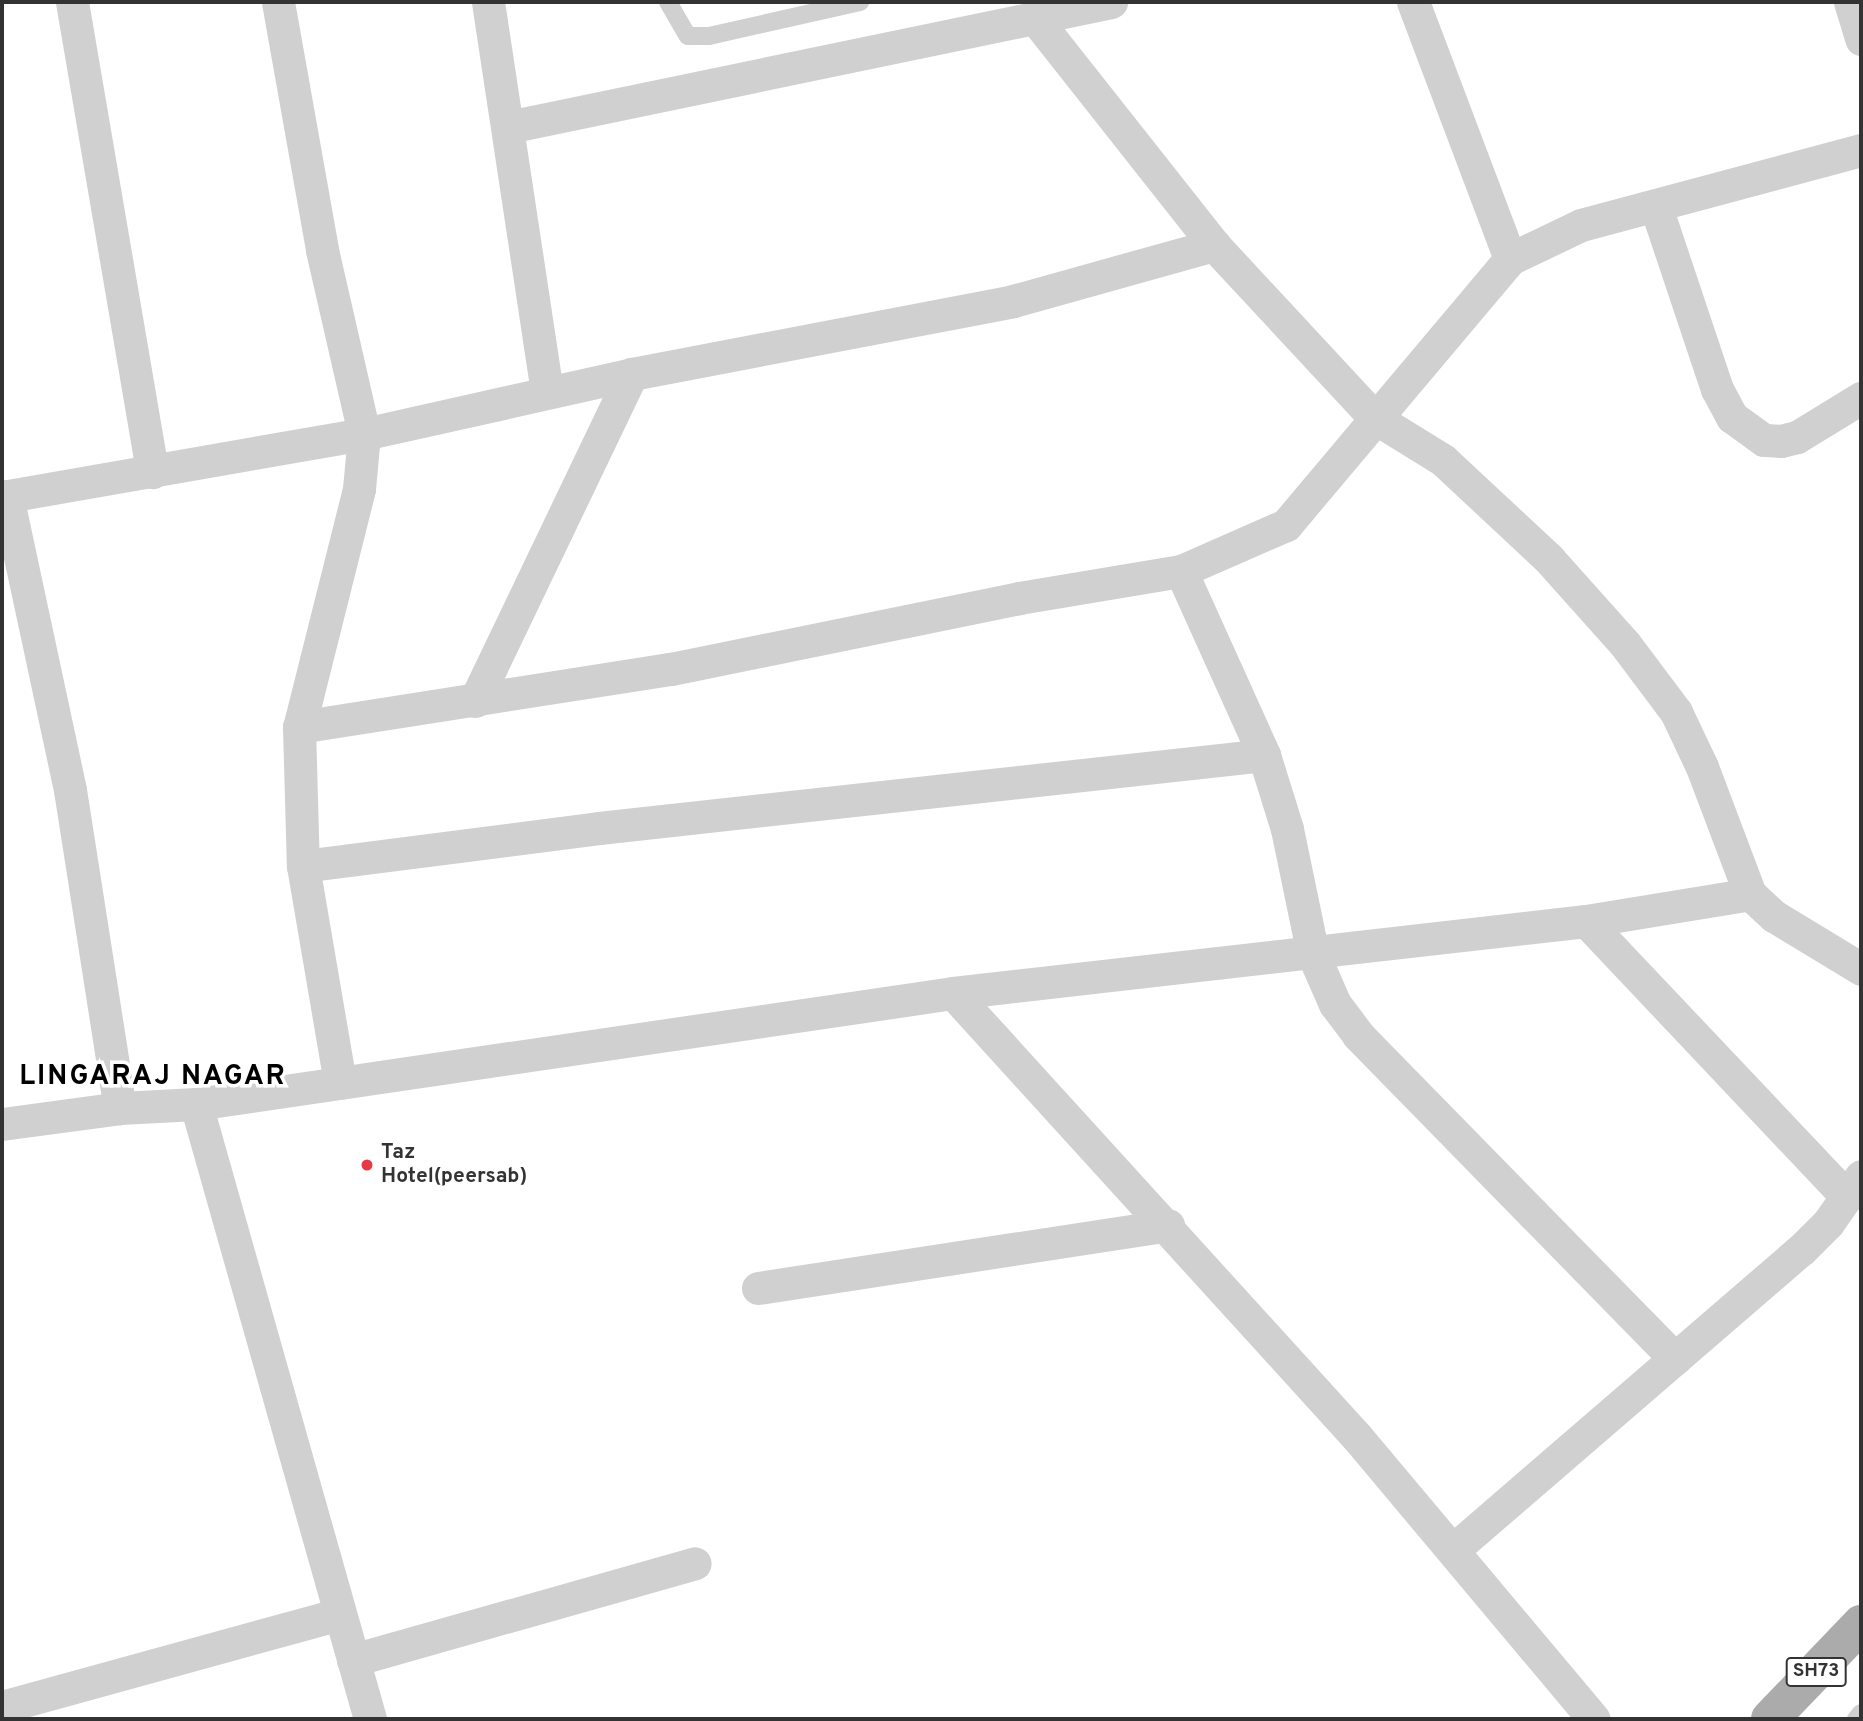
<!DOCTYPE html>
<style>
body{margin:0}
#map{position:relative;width:1863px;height:1721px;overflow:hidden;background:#fff;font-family:Overpass,sans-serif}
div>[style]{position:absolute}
.service>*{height:18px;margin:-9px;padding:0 9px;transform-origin:9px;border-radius:9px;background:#d0d0d0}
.minor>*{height:33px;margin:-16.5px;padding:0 16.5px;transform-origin:16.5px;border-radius:16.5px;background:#d0d0d0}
.primary>*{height:38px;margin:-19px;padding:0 19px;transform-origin:19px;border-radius:19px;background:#ababab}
.dots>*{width:19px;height:19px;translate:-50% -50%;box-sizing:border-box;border:4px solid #fff;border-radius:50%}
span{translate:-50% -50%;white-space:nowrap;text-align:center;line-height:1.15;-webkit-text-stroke:7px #fff;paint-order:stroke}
.shield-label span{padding:2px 5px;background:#fff;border:2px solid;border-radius:5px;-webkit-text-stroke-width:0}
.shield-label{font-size:19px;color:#333;font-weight:700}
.poi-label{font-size:21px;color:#333;font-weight:700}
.left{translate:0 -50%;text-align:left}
.district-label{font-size:28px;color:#000;font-weight:700;letter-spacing:2px}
.frame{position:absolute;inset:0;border:4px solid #333;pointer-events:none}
</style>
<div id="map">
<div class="service">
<i style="left:668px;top:2px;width:39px;rotate:60deg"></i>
<i style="left:688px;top:36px;width:21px"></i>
<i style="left:709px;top:36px;width:155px;rotate:-12.7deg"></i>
<i style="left:1856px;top:1719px;width:8px;rotate:-50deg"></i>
</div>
<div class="minor">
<i style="left:72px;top:2px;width:477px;rotate:80.3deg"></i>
<i style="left:278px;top:2px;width:252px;rotate:79.9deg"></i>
<i style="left:322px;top:250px;width:189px;rotate:77.1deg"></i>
<i style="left:364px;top:434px;width:55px;rotate:95.2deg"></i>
<i style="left:359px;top:489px;width:245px;rotate:104.1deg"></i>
<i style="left:299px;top:727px;width:139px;rotate:88.4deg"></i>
<i style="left:303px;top:866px;width:220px;rotate:80.3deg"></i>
<i style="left:488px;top:2px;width:395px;rotate:81.4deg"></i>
<i style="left:1413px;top:2px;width:275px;rotate:69.3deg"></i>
<i style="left:1850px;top:2px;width:39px;rotate:73deg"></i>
<i style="left:1034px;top:17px;width:290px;rotate:51.7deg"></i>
<i style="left:1214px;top:245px;width:236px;rotate:47.1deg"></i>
<i style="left:1375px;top:418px;width:80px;rotate:31.7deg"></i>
<i style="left:1443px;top:460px;width:145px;rotate:43deg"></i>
<i style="left:1549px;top:559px;width:114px;rotate:48.2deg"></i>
<i style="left:1625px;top:644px;width:85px;rotate:53.1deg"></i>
<i style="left:1676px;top:712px;width:61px;rotate:64.7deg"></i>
<i style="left:1702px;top:767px;width:136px;rotate:69.3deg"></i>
<i style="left:1750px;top:894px;width:33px;rotate:43deg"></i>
<i style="left:1774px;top:916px;width:102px;rotate:31.3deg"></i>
<i style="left:508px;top:127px;width:616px;rotate:-11.71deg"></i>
<i style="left:1656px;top:207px;width:192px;rotate:71.5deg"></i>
<i style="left:1717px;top:389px;width:32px;rotate:62deg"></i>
<i style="left:1732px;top:417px;width:39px;rotate:36deg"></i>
<i style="left:1764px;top:440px;width:17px;rotate:3deg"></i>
<i style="left:1781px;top:441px;width:16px;rotate:-14deg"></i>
<i style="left:1797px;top:437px;width:75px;rotate:-31.4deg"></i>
<i style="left:7px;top:496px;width:301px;rotate:77.9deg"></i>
<i style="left:70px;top:790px;width:322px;rotate:81.1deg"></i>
<i style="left:2px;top:497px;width:367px;rotate:-9.9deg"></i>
<i style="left:364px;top:434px;width:275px;rotate:-12.6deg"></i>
<i style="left:632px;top:374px;width:388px;rotate:-10.8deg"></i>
<i style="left:1013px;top:301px;width:209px;rotate:-15.6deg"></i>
<i style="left:1181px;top:571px;width:202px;rotate:65.7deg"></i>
<i style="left:1264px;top:755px;width:77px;rotate:72.7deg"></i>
<i style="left:1287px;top:829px;width:128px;rotate:78.3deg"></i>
<i style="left:1313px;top:954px;width:55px;rotate:66.3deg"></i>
<i style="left:1335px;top:1004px;width:39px;rotate:53deg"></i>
<i style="left:1358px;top:1035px;width:453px;rotate:45.6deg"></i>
<i style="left:475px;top:701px;width:363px;rotate:-64.4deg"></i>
<i style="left:299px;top:727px;width:376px;rotate:-8.9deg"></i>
<i style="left:671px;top:669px;width:355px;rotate:-11.5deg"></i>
<i style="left:1019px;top:598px;width:164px;rotate:-9.5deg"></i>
<i style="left:1181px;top:571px;width:115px;rotate:-23.7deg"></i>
<i style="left:1286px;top:525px;width:348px;rotate:-49.9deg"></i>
<i style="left:1510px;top:259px;width:79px;rotate:-25.6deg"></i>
<i style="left:1581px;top:225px;width:290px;rotate:-15deg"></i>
<i style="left:303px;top:866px;width:298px;rotate:-7.3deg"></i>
<i style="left:599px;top:828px;width:669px;rotate:-6.26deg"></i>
<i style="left:1586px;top:921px;width:380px;rotate:46.6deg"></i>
<i style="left:953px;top:993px;width:600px;rotate:47.7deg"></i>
<i style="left:1357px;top:1437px;width:368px;rotate:50deg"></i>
<i style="left:196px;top:1104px;width:639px;rotate:74.2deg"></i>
<i style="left:2px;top:1124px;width:119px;rotate:-7.7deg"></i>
<i style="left:120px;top:1108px;width:76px;rotate:-3deg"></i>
<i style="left:196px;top:1104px;width:765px;rotate:-8.34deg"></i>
<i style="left:953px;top:993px;width:637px;rotate:-6.49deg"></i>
<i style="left:1586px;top:921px;width:166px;rotate:-9.3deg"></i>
<i style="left:758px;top:1288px;width:415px;rotate:-8.7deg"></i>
<i style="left:1453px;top:1550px;width:459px;rotate:-40.8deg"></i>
<i style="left:1801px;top:1250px;width:38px;rotate:-45deg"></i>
<i style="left:1828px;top:1223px;width:57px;rotate:-54.9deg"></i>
<i style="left:353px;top:1660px;width:355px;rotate:-15.8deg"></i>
<i style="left:2px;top:1707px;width:350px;rotate:-15.4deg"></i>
</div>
<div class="primary">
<i style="left:1770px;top:1719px;width:132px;rotate:-46.2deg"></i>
</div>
<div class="dots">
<i style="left:367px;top:1165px;background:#e63946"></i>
</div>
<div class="shield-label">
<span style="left:1816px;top:1672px">SH73</span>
</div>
<div class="poi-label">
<span class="left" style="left:381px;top:1165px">Taz<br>Hotel(peersab)</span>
</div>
<div class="district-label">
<span style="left:153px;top:1077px">LINGARAJ NAGAR</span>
</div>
<div class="frame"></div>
</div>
